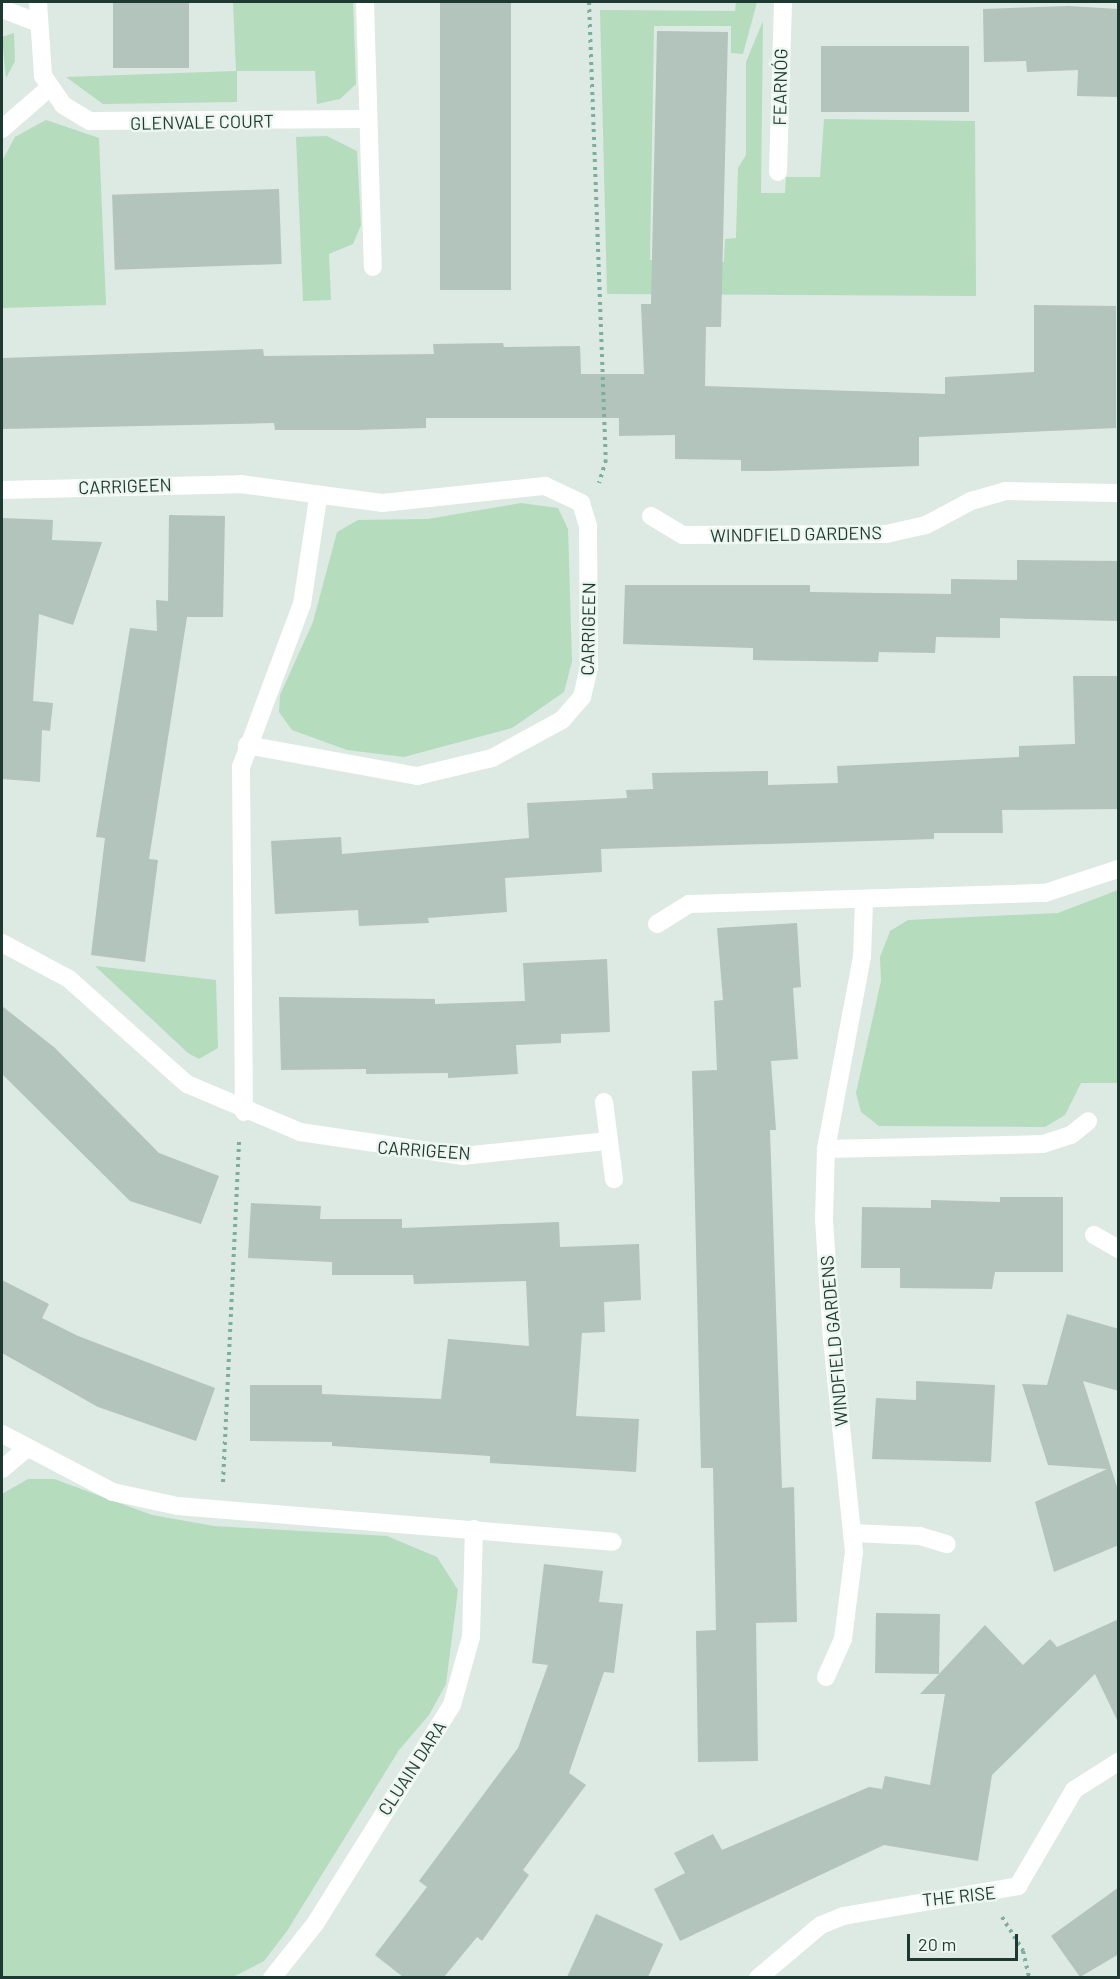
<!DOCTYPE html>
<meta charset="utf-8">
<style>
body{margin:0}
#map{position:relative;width:1120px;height:1979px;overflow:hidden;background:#dde9e3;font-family:Barlow,sans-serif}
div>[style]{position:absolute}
.green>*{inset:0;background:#b4dcbd}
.building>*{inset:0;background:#b2c4bc;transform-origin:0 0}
.path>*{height:4px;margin-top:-2px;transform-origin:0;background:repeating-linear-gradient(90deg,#7cae9d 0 3px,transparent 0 7.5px)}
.minor>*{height:18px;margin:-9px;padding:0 9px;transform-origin:9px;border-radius:9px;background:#fff}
span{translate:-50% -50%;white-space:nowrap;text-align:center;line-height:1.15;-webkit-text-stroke:5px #edf6f1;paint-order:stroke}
.street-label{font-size:18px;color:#1e3931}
.frame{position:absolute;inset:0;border:3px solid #1e3931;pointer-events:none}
.scale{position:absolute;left:907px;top:1934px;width:111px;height:27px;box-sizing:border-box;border:3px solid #1e3931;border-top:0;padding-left:8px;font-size:18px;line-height:21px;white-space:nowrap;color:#1e3931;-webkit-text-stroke:4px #edf6f1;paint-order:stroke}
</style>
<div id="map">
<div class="green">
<i style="clip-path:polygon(233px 2px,353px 2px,356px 84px,340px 99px,317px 104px,315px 71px,237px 71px,237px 102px,103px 104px,66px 77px,236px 71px)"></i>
<i style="clip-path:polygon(736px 2px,757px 2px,743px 54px,731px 53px,731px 26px,654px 26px,650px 260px,724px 262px,725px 239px,736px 238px,738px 168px,746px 155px,746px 62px,763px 21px,761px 193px,785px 193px,786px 177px,820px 177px,824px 119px,975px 121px,976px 296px,607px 294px,600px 10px,735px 11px)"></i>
<i style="clip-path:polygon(14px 33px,15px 61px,6px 78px,2px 37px)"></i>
<i style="clip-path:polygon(46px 120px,99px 138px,106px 305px,2px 308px,2px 161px,15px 137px)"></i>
<i style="clip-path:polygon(327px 136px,357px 151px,361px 225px,353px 244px,329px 254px,331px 300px,303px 301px,296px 137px)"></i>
<i style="clip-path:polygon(521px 503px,558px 508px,568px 529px,572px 661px,564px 692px,512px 728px,404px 757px,347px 750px,292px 730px,279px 712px,280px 695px,313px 622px,337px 532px,358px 520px,428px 519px)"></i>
<i style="clip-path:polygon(1118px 890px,1118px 1083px,1081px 1083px,1065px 1115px,1045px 1127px,879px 1126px,861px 1112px,856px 1093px,881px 981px,880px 957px,890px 931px,908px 920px,1058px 913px)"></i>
<i style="clip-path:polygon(95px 966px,216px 980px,218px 1048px,199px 1059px,188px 1053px)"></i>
<i style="clip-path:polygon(28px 1479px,54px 1479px,152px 1515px,214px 1526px,387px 1536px,437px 1557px,458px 1590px,446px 1684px,429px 1715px,399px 1750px,287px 1931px,264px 1961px,233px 1977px,2px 1977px,2px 1494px)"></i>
</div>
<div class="building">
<i style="left:113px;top:2px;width:76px;height:66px"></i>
<i style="left:440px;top:2px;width:71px;height:288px"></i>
<i style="clip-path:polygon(1068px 6px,1119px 9px,1119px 97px,1077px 96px,1078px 70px,1027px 72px,1026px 61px,984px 62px,983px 9px)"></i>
<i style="clip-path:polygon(657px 31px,728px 32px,721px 327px,706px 327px,705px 386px,945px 394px,945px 377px,1034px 372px,1034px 305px,1116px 306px,1116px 428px,919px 437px,919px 466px,769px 471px,741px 471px,741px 460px,675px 459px,675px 435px,619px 436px,619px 418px,426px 418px,426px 428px,356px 430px,275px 430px,274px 423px,2px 429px,3px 358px,263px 349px,264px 356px,434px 354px,433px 344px,503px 343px,504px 347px,580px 346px,581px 374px,644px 374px,641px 304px,651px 304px)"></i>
<i style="left:821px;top:46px;width:148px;height:66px"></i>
<i style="left:279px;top:189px;width:75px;height:167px;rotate:88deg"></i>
<i style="clip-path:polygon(169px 515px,225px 516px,223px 617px,187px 617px,149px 859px,158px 860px,145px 962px,91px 955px,105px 838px,96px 837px,130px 628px,157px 631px,156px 600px,168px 601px)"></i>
<i style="clip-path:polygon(2px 518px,53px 520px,52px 540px,102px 542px,73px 625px,39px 614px,33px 701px,53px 703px,50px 731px,42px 730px,40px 782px,2px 779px)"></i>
<i style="clip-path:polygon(1017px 560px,1119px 561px,1119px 621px,1000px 618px,1000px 638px,936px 637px,935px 653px,879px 652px,878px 662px,753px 660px,753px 648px,623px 644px,625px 585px,810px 585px,810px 592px,951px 594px,951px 579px,1017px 580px)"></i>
<i style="clip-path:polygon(1073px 676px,1119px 676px,1119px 809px,1002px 810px,1003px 833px,934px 833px,934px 839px,601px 849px,602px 872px,505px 878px,507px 912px,428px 918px,429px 923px,359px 926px,358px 910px,275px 914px,271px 841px,341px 837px,342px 854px,529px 838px,527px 803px,627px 798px,626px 790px,653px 789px,652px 773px,768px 771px,768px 785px,838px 783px,837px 766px,1019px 757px,1019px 746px,1075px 744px)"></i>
<i style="clip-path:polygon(797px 923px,801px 987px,793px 988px,798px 1059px,771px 1061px,776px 1130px,770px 1130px,782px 1488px,794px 1487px,797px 1622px,756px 1623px,758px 1761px,698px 1762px,696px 1631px,716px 1630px,713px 1468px,701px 1468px,692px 1071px,717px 1070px,714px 1001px,723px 1000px,717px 928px)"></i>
<i style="clip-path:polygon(607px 959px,610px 1032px,561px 1034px,561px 1043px,516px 1045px,518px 1074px,448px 1078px,448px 1073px,366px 1074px,366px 1069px,281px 1070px,279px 997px,435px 999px,435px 1004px,525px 1001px,523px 963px)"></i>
<i style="clip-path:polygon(2px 1006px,55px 1048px,159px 1153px,219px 1176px,201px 1224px,130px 1201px,2px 1074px)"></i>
<i style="clip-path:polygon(1000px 1197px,1063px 1197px,1063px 1272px,995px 1272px,992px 1289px,900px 1288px,900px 1268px,861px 1268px,862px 1207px,931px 1208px,931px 1200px,1000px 1202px)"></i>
<i style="clip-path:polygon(251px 1203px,321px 1206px,320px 1219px,402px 1219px,402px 1228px,559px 1222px,560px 1247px,639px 1244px,641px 1300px,604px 1302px,605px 1332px,582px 1333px,576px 1416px,639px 1419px,636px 1472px,490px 1463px,490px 1456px,332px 1446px,332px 1442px,250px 1441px,250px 1385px,322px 1385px,322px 1394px,441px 1399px,448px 1339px,529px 1346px,526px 1281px,414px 1284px,413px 1275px,332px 1275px,332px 1262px,248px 1258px)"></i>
<i style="clip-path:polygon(2px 1280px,49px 1304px,42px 1318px,78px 1336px,215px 1388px,196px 1441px,98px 1407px,2px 1353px)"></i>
<i style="clip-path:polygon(1067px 1314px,1119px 1329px,1119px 1391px,1083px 1381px,1119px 1493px,1119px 1545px,1054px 1572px,1035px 1502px,1107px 1469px,1048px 1465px,1022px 1384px,1047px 1385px)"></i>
<i style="clip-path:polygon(916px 1381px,995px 1385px,991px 1462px,872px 1459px,876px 1398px,916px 1400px)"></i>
<i style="clip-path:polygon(544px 1564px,603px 1571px,599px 1602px,623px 1604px,614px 1673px,604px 1672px,569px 1773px,586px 1785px,523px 1870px,529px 1875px,482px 1941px,477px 1937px,444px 1977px,403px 1977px,375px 1955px,427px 1887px,419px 1881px,518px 1748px,548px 1665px,532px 1663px)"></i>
<i style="clip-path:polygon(876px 1613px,940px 1614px,939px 1674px,985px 1625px,1023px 1665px,1050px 1639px,1057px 1647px,1119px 1619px,1119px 1724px,1095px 1674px,992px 1775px,978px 1861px,884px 1845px,680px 1941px,654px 1889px,685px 1873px,674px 1853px,713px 1834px,722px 1850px,869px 1787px,882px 1789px,885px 1776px,930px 1785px,945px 1694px,920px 1694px,939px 1674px,875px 1673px)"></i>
<i style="clip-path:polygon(1119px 1887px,1119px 1954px,1080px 1977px,1051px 1936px)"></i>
<i style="clip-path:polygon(596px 1914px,663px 1944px,648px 1977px,567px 1977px)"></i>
</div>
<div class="path">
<i style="left:589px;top:2px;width:458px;rotate:87.9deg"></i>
<i style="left:606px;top:460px;width:24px;rotate:107deg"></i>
<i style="left:223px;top:1482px;width:343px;rotate:-87.3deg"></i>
<i style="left:1002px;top:1917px;width:40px;rotate:58deg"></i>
<i style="left:1023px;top:1951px;width:28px;rotate:77deg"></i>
</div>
<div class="minor">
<i style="left:38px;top:2px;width:74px;rotate:86.1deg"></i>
<i style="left:43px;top:76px;width:35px;rotate:55deg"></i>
<i style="left:63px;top:105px;width:31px;rotate:31deg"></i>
<i style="left:90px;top:121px;width:278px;rotate:-0.4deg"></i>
<i style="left:365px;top:2px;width:265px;rotate:88.3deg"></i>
<i style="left:2px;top:9px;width:39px;rotate:21deg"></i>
<i style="left:2px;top:129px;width:62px;rotate:-41.1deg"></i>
<i style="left:778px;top:172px;width:170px;rotate:-88.3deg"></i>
<i style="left:2px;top:490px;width:238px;rotate:-1.4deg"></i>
<i style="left:240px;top:484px;width:143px;rotate:7.6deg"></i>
<i style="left:382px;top:503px;width:164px;rotate:-6deg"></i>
<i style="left:545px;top:486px;width:40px;rotate:25deg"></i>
<i style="left:581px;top:503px;width:24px;rotate:73deg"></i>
<i style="left:588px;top:526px;width:141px;rotate:89.6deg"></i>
<i style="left:589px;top:667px;width:31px;rotate:103deg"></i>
<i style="left:582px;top:697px;width:30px;rotate:131deg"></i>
<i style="left:562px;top:720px;width:80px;rotate:151.5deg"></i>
<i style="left:492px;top:758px;width:77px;rotate:166.5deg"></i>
<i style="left:417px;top:776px;width:173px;rotate:-169.7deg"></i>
<i style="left:651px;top:516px;width:37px;rotate:31deg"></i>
<i style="left:683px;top:535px;width:203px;rotate:-0.3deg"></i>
<i style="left:886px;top:534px;width:41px;rotate:-12.7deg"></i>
<i style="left:926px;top:525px;width:51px;rotate:-28.1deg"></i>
<i style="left:971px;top:501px;width:35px;rotate:-16deg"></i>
<i style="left:1005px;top:491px;width:113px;rotate:1deg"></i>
<i style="left:657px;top:924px;width:38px;rotate:-32deg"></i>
<i style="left:689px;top:904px;width:356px;rotate:-1.8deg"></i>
<i style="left:1045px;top:893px;width:77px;rotate:-18.2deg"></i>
<i style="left:2px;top:943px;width:76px;rotate:28.2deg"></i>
<i style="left:69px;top:979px;width:158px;rotate:41.7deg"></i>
<i style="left:187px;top:1084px;width:123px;rotate:23deg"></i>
<i style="left:300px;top:1132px;width:164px;rotate:8.4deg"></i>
<i style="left:462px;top:1156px;width:147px;rotate:-5.9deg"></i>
<i style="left:604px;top:1102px;width:78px;rotate:82.6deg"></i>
<i style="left:244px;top:1112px;width:345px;rotate:-90.5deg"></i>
<i style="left:241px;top:767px;width:174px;rotate:-69.5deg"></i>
<i style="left:302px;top:604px;width:107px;rotate:-81.4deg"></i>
<i style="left:826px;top:1149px;width:217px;rotate:-1.3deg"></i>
<i style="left:1043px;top:1144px;width:29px;rotate:-18deg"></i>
<i style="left:1071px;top:1135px;width:22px;rotate:-39deg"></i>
<i style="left:1094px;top:1235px;width:28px;rotate:30deg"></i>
<i style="left:2px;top:1434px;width:125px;rotate:27.6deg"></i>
<i style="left:113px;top:1492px;width:66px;rotate:12.2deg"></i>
<i style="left:178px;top:1506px;width:436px;rotate:4.7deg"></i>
<i style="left:2px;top:1469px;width:31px;rotate:-40deg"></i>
<i style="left:852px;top:1533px;width:68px;rotate:2.5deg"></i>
<i style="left:920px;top:1536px;width:28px;rotate:17deg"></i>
<i style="left:826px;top:1677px;width:42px;rotate:-65.9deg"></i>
<i style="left:843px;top:1639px;width:88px;rotate:-82.8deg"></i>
<i style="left:854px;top:1552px;width:213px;rotate:-95.9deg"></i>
<i style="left:832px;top:1340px;width:121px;rotate:-93.8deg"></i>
<i style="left:824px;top:1219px;width:70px;rotate:-88.4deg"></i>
<i style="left:826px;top:1149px;width:195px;rotate:-79.4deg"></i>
<i style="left:862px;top:957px;width:55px;rotate:-87.9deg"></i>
<i style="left:272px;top:1978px;width:69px;rotate:-51.5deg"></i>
<i style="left:315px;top:1924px;width:258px;rotate:-58deg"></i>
<i style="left:452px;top:1705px;width:71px;rotate:-74.4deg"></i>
<i style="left:471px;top:1637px;width:108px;rotate:-88.4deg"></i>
<i style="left:758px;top:1978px;width:82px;rotate:-40.1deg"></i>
<i style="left:821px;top:1925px;width:24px;rotate:-22deg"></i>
<i style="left:843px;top:1916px;width:178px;rotate:-9.7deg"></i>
<i style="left:1018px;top:1886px;width:111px;rotate:-59.7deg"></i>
<i style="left:1074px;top:1790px;width:52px;rotate:-32.5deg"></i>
</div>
<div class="street-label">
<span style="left:780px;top:87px;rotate:-89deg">FEARNÓG</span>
<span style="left:202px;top:122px;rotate:-1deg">GLENVALE COURT</span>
<span style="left:125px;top:486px;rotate:-2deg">CARRIGEEN</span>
<span style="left:796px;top:534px;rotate:-1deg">WINDFIELD GARDENS</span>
<span style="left:588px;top:629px;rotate:-89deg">CARRIGEEN</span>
<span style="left:424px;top:1150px;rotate:4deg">CARRIGEEN</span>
<span style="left:834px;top:1341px;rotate:-95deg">WINDFIELD GARDENS</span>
<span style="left:412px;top:1768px;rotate:-57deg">CLUAIN DARA</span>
<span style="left:959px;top:1896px;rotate:-6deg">THE RISE</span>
</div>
<div class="frame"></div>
<div class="scale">20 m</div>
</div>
